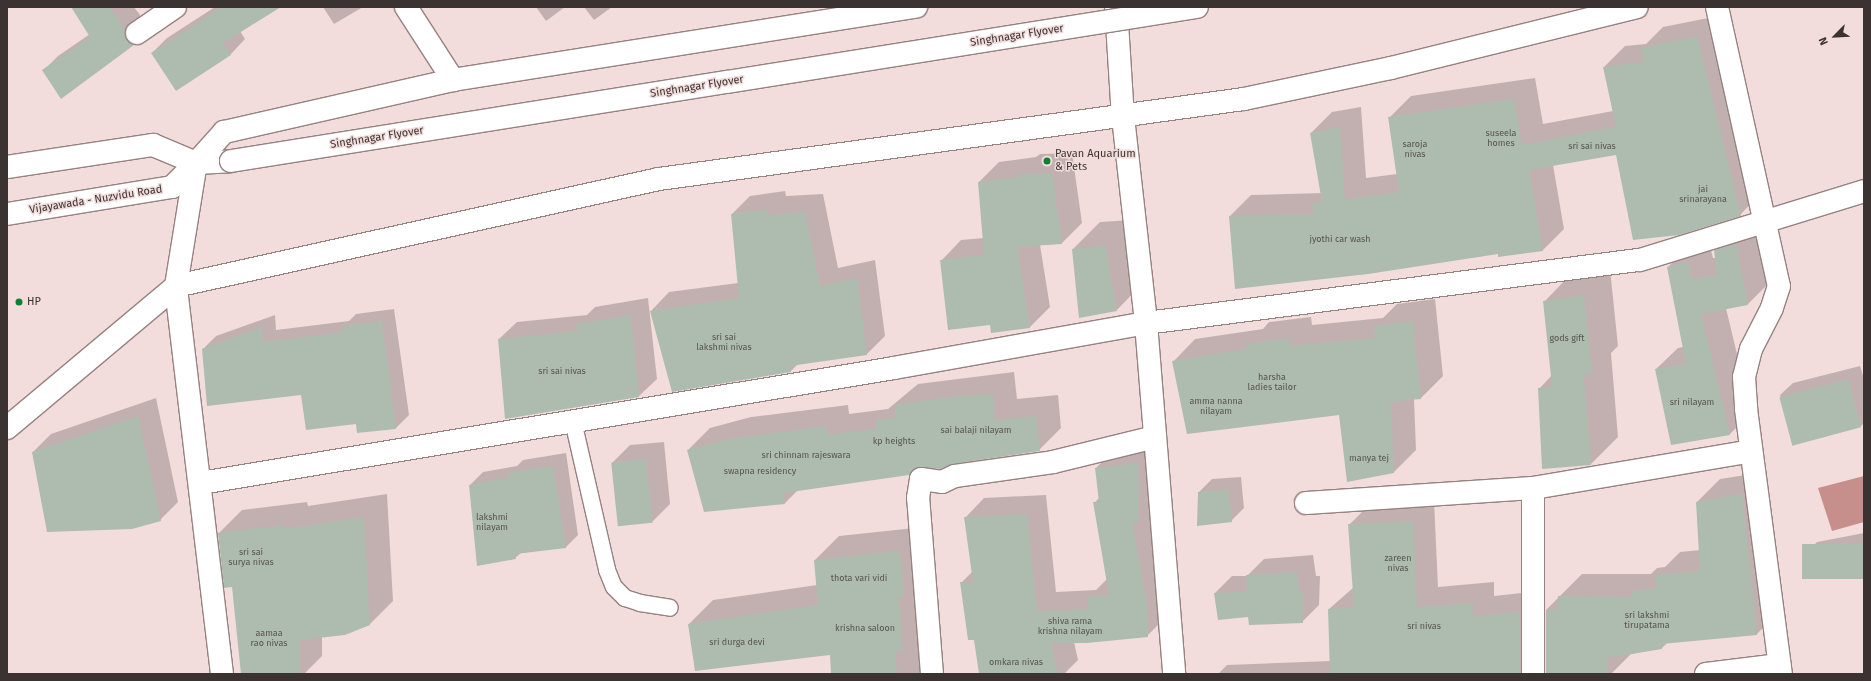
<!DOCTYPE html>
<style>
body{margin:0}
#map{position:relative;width:1871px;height:681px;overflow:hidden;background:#f3dddc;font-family:"Fira Sans",sans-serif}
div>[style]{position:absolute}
.forest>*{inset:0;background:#c78f8c}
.shadow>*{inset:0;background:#0003}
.building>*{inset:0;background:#aebcaf;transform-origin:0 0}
.roads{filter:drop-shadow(1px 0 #958281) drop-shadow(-1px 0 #958281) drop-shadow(0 1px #958281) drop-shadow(0 -1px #958281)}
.service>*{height:16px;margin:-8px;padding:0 8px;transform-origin:8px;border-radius:8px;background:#fff}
.minor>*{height:22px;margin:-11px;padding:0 11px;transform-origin:11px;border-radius:11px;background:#fff}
.tertiary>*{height:22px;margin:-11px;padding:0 11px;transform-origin:11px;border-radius:11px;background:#fff}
.primary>*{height:22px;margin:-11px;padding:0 11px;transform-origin:11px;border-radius:11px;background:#fff}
.bridges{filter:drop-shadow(1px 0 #958281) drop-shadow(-1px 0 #958281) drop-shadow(0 1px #958281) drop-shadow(0 -1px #958281)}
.primary-bridge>*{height:22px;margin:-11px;padding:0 11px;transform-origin:11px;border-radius:11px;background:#fff}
.dots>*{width:11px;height:11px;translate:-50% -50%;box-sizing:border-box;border:2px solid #f3dddc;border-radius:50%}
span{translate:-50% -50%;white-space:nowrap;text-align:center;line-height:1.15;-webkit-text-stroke:3px #f3dddc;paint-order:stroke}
.number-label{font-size:9px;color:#585551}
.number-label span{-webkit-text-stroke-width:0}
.street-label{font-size:11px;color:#3b3332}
.poi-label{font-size:11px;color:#3b3332}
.left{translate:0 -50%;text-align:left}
.frame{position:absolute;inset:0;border:8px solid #3b3332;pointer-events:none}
.north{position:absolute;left:1815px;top:16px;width:40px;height:40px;-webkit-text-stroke:3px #f3dddc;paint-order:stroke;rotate:246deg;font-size:11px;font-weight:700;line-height:16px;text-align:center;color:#3b3332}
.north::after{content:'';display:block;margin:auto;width:14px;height:18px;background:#3b3332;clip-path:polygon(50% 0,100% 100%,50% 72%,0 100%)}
</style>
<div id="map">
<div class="forest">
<i style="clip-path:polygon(1864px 476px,1864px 522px,1832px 531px,1818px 488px)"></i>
</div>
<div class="shadow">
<i style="clip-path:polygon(72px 7px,134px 7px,140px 15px,141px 25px,148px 29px,133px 44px,61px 98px,43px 71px,58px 56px,90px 34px)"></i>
<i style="clip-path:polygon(215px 7px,279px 7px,240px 31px,245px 39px,231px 54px,176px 90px,152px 53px,167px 38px)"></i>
<i style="clip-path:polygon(323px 7px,363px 7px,334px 24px)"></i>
<i style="clip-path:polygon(536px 7px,565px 7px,546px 21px)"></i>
<i style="clip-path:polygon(584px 7px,612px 7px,594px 20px)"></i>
<i style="clip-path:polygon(1718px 16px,1761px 193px,1740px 215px,1616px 154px,1553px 165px,1564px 229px,1543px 250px,1499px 253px,1236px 288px,1230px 216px,1251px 195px,1322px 193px,1311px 133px,1332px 112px,1361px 107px,1366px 178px,1397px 174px,1390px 117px,1411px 96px,1535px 78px,1543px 124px,1613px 111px,1604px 67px,1625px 46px,1646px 44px,1663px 27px)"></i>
<i style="clip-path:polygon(1072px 153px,1082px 223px,1062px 243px,1040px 245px,1050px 307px,1030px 327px,992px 332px,991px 324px,941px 261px,961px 240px,984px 238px,979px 182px,999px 162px,1036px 157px,1040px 154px)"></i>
<i style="clip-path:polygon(785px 191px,786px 196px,823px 194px,838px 268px,875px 260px,885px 336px,867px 354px,798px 364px,790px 372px,651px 311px,669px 292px,738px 283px,732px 214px,750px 196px)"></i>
<i style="clip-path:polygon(1132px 220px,1143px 283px,1117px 310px,1073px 249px,1100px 222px)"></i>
<i style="clip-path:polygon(1757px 223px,1769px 283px,1748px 304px,1726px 308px,1751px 413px,1730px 434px,1672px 444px,1656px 369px,1678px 348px,1683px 347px,1668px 267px,1689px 246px,1709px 242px,1713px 258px,1716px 258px,1715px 251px,1736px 229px)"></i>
<i style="clip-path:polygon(1610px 269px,1618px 346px,1611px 353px,1618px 437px,1591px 464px,1539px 389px,1552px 375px,1544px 302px,1570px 275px)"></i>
<i style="clip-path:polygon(648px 298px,657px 379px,639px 396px,506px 418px,499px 339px,517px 322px,587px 315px,595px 307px)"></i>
<i style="clip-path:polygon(1435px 299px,1443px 376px,1421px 398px,1414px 399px,1416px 450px,1394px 472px,1340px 414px,1173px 362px,1195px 339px,1263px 329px,1269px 322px,1311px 317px,1312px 325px,1383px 318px,1397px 304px)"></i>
<i style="clip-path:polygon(394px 309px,409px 415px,396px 428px,358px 432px,356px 423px,302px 394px,203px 349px,216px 336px,275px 315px,276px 330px,349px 321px,356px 314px)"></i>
<i style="clip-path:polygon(1860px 366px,1864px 379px,1864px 423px,1861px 426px,1792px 442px,1780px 395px,1793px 383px)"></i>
<i style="clip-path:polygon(1014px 372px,1017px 399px,1058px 395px,1061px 428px,1039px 450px,917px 466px,798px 490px,785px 503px,688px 450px,710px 428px,751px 417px,848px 405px,849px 414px,888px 409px,918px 384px)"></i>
<i style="clip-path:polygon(156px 398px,178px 502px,160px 520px,33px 452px,51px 434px)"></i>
<i style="clip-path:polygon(664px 442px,670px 504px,652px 522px,612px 463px,630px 445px)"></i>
<i style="clip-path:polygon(1157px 444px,1167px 616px,1147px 636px,1074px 642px,1078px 660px,1064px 674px,980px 674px,975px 639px,961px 583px,972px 572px,965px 518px,984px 498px,1046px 495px,1056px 592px,1096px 590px,1107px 579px,1094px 503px,1099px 498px,1096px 468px,1115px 449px)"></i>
<i style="clip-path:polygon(566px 453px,578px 535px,566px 547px,521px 553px,515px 558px,470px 485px,483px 472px,517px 466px,523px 460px)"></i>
<i style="clip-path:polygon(1765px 472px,1780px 610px,1757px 634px,1668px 642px,1662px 648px,1631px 654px,1611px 674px,1546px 674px,1546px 610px,1582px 574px,1651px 574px,1657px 568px,1665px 567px,1680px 552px,1700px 550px,1697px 502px,1720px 479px)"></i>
<i style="clip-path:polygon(1241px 477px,1244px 508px,1231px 521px,1199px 492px,1212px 479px)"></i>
<i style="clip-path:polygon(387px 494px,393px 601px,370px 624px,322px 636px,322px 656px,304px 674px,242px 674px,233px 586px,219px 533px,242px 510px,307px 502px,308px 506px)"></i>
<i style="clip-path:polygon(1434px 500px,1438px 587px,1494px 582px,1494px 596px,1541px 591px,1541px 652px,1545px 660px,1534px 674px,1218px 674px,1227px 665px,1331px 661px,1329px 609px,1354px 587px,1349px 525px,1370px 504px)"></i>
<i style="clip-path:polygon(924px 527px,924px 669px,918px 674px,833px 674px,831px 654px,689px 624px,713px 600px,817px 585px,815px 560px,839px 536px)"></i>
<i style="clip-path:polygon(1864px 533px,1864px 578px,1804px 555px,1817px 542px)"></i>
<i style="clip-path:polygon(1313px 555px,1316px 576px,1320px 576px,1319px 605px,1302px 622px,1249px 615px,1215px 593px,1232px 576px,1247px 576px,1264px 559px)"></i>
</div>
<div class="building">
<i style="clip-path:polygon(71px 7px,110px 7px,125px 30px,127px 40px,134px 45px,61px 99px,42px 70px,90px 37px)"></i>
<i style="clip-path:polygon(222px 7px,281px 7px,223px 43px,231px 55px,176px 91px,151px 53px)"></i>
<i style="clip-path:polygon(1697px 36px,1741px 216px,1679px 235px,1633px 240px,1616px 155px,1529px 170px,1543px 251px,1498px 257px,1498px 254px,1368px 274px,1235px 289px,1229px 216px,1314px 214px,1312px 203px,1322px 202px,1310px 133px,1340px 127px,1345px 199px,1399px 192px,1388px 117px,1514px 99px,1522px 145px,1616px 127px,1603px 67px,1644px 62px,1641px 48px)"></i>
<i style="clip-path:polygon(1052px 173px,1062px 244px,1017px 247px,1030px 328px,991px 333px,990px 325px,948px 330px,940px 260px,984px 255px,978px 182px,1019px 177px,1018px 174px)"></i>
<i style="clip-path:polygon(767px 209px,767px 215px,805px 212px,820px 286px,857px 278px,867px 355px,790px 366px,791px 372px,672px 392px,650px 311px,739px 298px,731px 214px)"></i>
<i style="clip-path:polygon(1736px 244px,1748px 305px,1701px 314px,1730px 435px,1671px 445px,1655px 369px,1686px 364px,1667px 267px,1688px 262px,1692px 279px,1717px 275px,1714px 250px)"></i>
<i style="clip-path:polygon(1105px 246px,1117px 311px,1079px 318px,1072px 249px)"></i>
<i style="clip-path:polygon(1584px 295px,1592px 374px,1584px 375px,1591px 465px,1542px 469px,1538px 388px,1552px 386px,1543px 301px)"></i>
<i style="clip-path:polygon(631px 315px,639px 397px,505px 419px,498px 339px,578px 331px,576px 324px)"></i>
<i style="clip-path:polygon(382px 321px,396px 429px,357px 433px,356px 424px,306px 430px,301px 395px,207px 406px,202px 349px,262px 327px,263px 342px,343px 332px,342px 326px)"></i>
<i style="clip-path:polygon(1413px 321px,1421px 399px,1391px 402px,1394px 473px,1347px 482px,1339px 415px,1187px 434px,1172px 361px,1246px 349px,1246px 344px,1289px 338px,1290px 346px,1375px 338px,1374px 326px)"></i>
<i style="left:1848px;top:379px;width:50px;height:71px;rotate:75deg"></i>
<i style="clip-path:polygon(993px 394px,995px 420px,1036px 416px,1040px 451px,953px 464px,940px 469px,917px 467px,909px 475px,784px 493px,785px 504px,704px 512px,687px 450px,728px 439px,827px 426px,827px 435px,876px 429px,876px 420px,896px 417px,895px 405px,951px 397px)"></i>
<i style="clip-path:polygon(138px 416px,161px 521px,132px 529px,47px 532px,32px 452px)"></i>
<i style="left:646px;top:459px;width:64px;height:35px;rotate:84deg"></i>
<i style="clip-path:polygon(1138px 463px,1139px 523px,1132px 523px,1147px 604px,1148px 637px,1087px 643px,1051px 643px,1058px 674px,979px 674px,974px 640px,968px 640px,960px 582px,973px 582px,964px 517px,1027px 514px,1037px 611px,1088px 609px,1088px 597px,1109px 595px,1093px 502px,1099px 502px,1095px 468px)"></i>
<i style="clip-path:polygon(553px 466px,566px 548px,515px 554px,516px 559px,477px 566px,469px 485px,510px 477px,509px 472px)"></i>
<i style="clip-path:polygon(1228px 489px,1232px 522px,1197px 526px,1198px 492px)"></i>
<i style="clip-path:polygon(1742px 494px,1757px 635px,1662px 644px,1662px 649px,1607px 658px,1608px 674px,1546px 674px,1546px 610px,1558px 609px,1558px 596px,1633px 597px,1632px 591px,1657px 588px,1655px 575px,1700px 571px,1696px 502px)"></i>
<i style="clip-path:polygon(364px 517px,370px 625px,345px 635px,300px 640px,300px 674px,241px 674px,232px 587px,224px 588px,218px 533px,284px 525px,285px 529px)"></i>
<i style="clip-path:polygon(1413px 521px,1417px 607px,1473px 603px,1473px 616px,1520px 612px,1520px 674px,1330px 674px,1328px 609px,1354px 607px,1348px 524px)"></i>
<i style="left:1864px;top:544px;width:35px;height:62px;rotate:90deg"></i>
<i style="clip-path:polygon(900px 551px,904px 596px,899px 597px,902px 652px,895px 652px,897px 674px,831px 674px,830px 655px,695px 671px,688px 624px,818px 605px,814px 560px)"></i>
<i style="clip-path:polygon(1297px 572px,1299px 592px,1303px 592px,1303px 623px,1249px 625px,1248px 617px,1218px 620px,1214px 593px,1247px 592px,1246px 575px)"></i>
</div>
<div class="roads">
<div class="service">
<i style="left:573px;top:421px;width:153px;rotate:77.1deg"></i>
<i style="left:607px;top:570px;width:18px;rotate:68deg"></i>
<i style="left:614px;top:587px;width:16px;rotate:45deg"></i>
<i style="left:625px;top:598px;width:16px;rotate:18deg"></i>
<i style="left:640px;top:603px;width:30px;rotate:9deg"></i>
</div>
<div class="minor">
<i style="left:406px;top:7px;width:87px;rotate:57.2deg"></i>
<i style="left:1116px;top:7px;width:110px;rotate:86.4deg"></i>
<i style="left:1123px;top:117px;width:207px;rotate:83.6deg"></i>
<i style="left:1146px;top:323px;width:352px;rotate:85.4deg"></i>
<i style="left:1717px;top:7px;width:286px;rotate:77.5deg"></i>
<i style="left:1779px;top:286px;width:23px;rotate:108deg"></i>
<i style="left:1772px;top:308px;width:46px;rotate:117.1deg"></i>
<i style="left:1751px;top:349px;width:29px;rotate:104deg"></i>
<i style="left:1744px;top:377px;width:32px;rotate:86deg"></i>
<i style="left:1746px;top:409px;width:267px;rotate:82.5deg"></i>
<i style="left:137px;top:33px;width:46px;rotate:-34.4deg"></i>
<i style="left:201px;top:483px;width:702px;rotate:-9.42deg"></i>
<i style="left:894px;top:368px;width:256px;rotate:-10.1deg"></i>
<i style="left:1146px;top:323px;width:498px;rotate:-7.3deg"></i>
<i style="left:1640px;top:260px;width:234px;rotate:-17.1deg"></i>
<i style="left:1533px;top:488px;width:186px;rotate:90deg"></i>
<i style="left:1306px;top:503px;width:227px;rotate:-3.8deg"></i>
<i style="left:1533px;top:488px;width:221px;rotate:-9.6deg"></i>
<i style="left:222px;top:674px;width:391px;rotate:-96.8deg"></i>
<i style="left:176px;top:286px;width:125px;rotate:-80.8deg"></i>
<i style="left:196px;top:163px;width:42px;rotate:-47.9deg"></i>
<i style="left:224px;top:132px;width:235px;rotate:-12.8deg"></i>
<i style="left:453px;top:80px;width:469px;rotate:-9deg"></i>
<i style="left:932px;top:674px;width:177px;rotate:-94.5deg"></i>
<i style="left:918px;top:498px;width:19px;rotate:-81deg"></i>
<i style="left:921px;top:479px;width:21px;rotate:8deg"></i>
<i style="left:942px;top:482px;width:14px;rotate:-25deg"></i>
<i style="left:955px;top:476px;width:99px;rotate:-8.1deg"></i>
<i style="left:1053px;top:462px;width:105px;rotate:-13.8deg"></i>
<i style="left:1706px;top:674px;width:74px;rotate:-7deg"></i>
</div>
<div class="tertiary">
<i style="left:7px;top:428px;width:221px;rotate:-40deg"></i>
<i style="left:176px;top:286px;width:495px;rotate:-12.5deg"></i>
<i style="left:659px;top:179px;width:590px;rotate:-7.79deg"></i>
<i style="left:1244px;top:99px;width:150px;rotate:-11.9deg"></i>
<i style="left:1391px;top:68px;width:253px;rotate:-13.9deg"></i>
</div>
<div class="primary">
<i style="left:7px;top:167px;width:148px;rotate:-8.6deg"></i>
<i style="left:153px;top:145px;width:47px;rotate:22.7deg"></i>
<i style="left:196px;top:163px;width:35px;rotate:-3deg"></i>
<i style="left:7px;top:214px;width:167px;rotate:-9.3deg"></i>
<i style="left:172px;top:187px;width:34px;rotate:-45deg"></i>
</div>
</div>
<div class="bridges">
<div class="primary-bridge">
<i style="left:231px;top:161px;width:978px;rotate:-9.06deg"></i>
</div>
</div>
<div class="dots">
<i style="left:1047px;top:161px;background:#0e8036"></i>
<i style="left:19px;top:302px;background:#0e8036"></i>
</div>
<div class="number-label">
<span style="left:1501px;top:138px">suseela<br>homes</span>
<span style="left:1415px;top:149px">saroja<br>nivas</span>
<span style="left:1592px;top:146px">sri sai nivas</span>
<span style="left:1703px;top:194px">jai<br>srinarayana</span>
<span style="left:1340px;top:239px">jyothi car wash</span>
<span style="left:724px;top:342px">sri sai<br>lakshmi nivas</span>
<span style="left:1567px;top:338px">gods gift</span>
<span style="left:562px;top:371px">sri sai nivas</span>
<span style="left:1272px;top:382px">harsha<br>ladies tailor</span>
<span style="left:1216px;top:406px">amma nanna<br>nilayam</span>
<span style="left:1692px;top:402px">sri nilayam</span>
<span style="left:976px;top:430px">sai balaji nilayam</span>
<span style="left:894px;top:441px">kp heights</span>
<span style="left:806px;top:455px">sri chinnam rajeswara</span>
<span style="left:1369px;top:458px">manya tej</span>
<span style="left:760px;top:471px">swapna residency</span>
<span style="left:492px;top:522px">lakshmi<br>nilayam</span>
<span style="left:251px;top:557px">sri sai<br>surya nivas</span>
<span style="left:1398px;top:563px">zareen<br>nivas</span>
<span style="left:859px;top:578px">thota vari vidi</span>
<span style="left:1647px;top:620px">sri lakshmi<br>tirupatama</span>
<span style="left:1070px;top:626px">shiva rama<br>krishna nilayam</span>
<span style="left:1424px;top:626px">sri nivas</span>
<span style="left:865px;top:628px">krishna saloon</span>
<span style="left:269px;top:638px">aamaa<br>rao nivas</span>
<span style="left:737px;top:642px">sri durga devi</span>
<span style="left:1016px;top:662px">omkara nivas</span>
</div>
<div class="street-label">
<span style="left:1017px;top:36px;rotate:-9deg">Singhnagar Flyover</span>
<span style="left:697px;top:87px;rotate:-9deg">Singhnagar Flyover</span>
<span style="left:377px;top:138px;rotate:-9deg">Singhnagar Flyover</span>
<span style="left:96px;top:200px;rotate:-9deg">Vijayawada - Nuzvidu Road</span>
</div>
<div class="poi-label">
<span class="left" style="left:1055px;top:161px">Pavan Aquarium<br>&amp; Pets</span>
<span class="left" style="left:27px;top:302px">HP</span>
</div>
<div class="frame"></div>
<div class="north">N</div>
</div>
